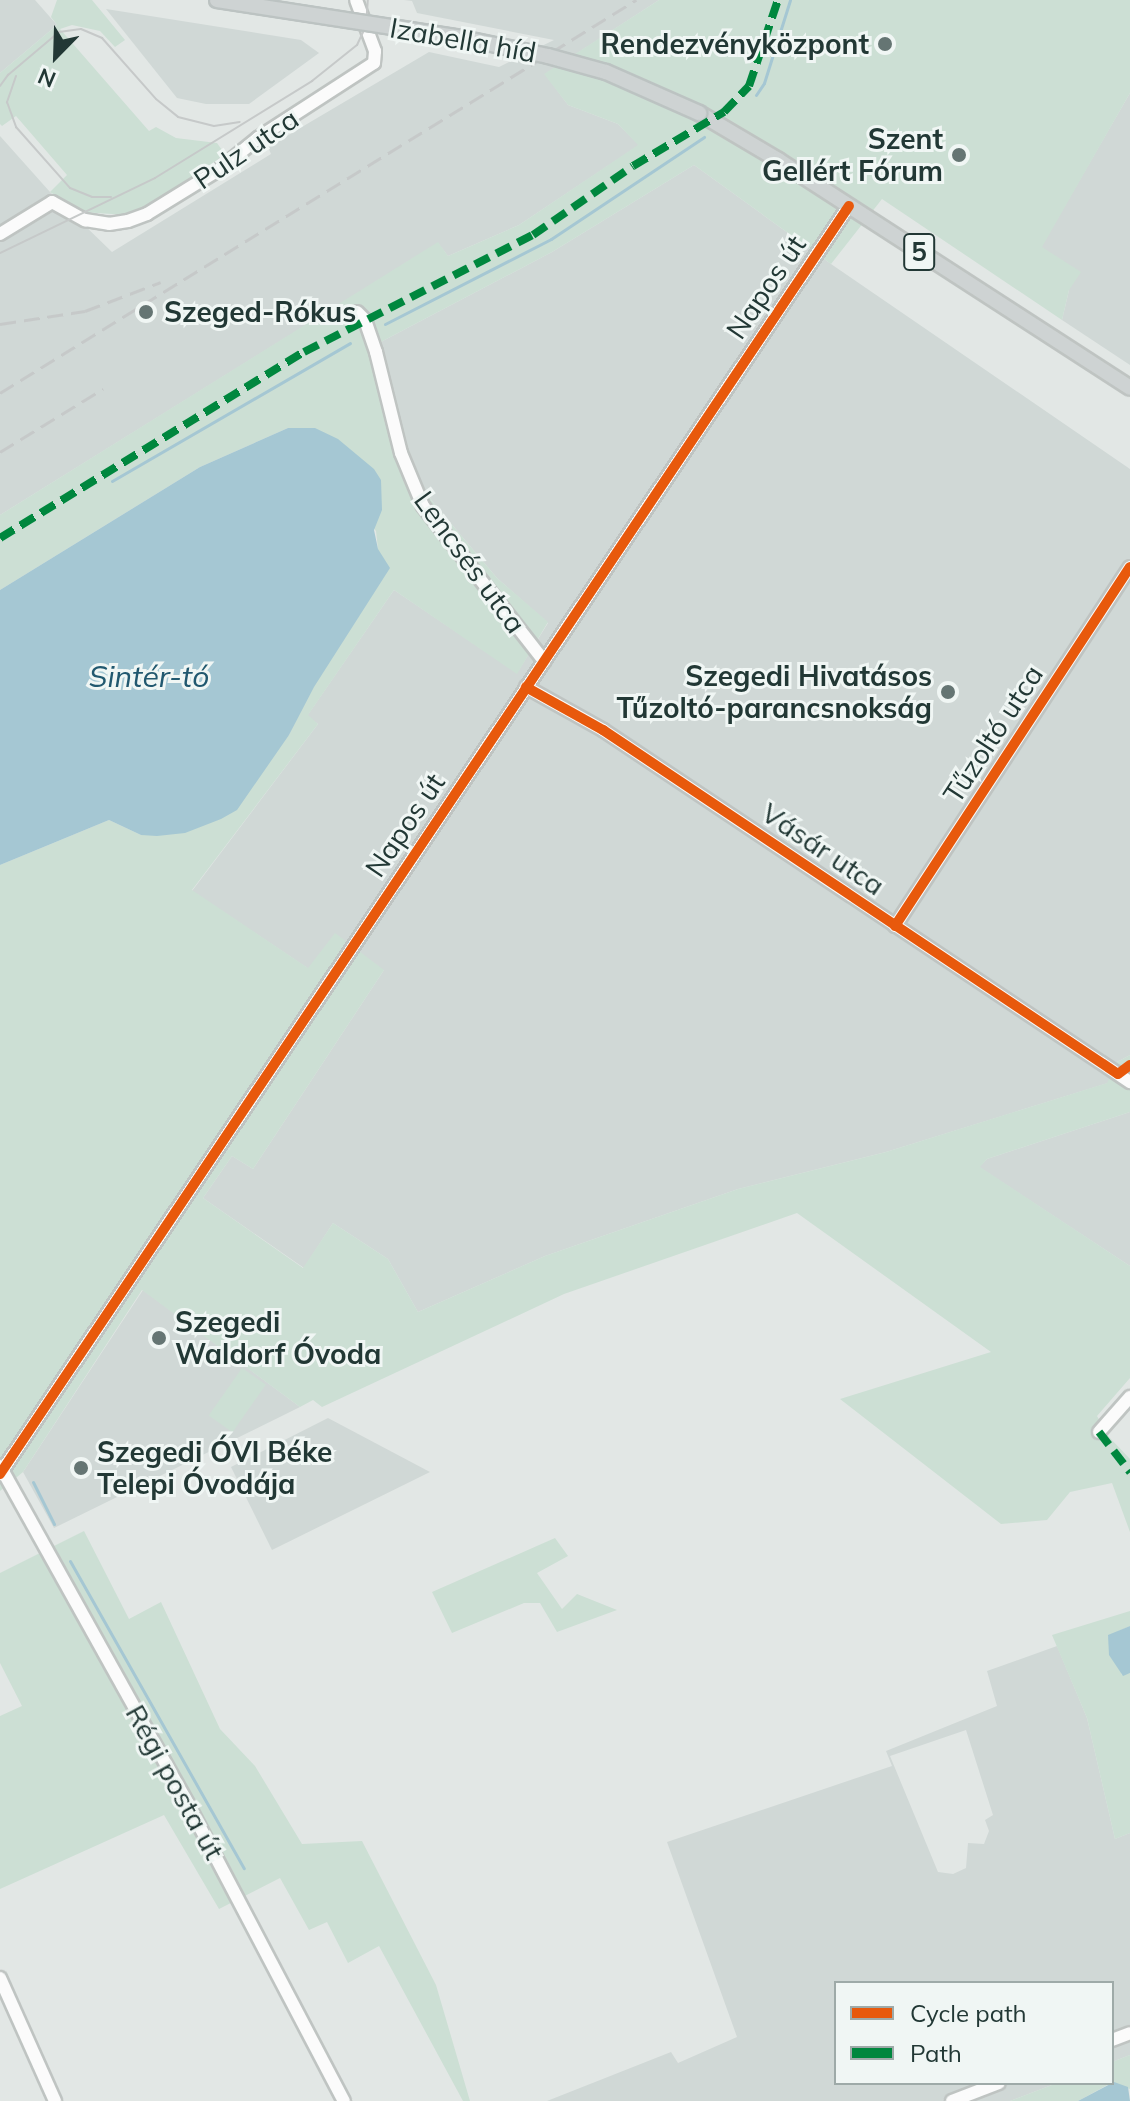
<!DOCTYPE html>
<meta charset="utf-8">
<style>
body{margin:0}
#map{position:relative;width:1130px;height:2101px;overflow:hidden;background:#e2e7e5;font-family:Mulish,sans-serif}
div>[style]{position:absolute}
.built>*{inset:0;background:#d0d8d6}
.green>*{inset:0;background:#ccdfd4;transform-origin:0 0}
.water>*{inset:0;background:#a5c7d3}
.stream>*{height:3px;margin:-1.5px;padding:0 1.5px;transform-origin:1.5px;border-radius:1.5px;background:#a5c7d3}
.roads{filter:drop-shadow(2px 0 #bfc4c2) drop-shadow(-2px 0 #bfc4c2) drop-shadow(0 2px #bfc4c2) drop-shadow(0 -2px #bfc4c2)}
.minor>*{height:12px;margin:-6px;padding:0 6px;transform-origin:6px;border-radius:6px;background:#fbfbfb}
.major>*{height:14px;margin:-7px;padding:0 7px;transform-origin:7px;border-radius:7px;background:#ced3d3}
.tram>*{height:2px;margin:-1px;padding:0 1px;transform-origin:1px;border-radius:1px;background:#c6c9c9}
.rail>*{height:3px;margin-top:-1.5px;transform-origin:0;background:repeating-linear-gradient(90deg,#c6c9c9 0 16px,transparent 0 24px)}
.bridges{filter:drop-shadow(2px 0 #bcc3c2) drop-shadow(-2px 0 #bcc3c2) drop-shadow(0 2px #bcc3c2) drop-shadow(0 -2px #bcc3c2)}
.major-bridge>*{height:14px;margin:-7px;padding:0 7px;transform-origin:7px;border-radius:7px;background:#ced3d3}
.quiet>*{height:8px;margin-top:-4px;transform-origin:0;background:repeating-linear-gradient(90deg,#00873e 0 16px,transparent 0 24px)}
.cycleway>*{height:10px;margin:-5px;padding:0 5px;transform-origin:5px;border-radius:5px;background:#e8590c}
.dots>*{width:22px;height:22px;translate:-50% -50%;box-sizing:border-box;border:4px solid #f0f6f4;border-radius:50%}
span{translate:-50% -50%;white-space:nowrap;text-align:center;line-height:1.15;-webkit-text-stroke:6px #f0f6f4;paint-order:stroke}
.shield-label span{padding:2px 6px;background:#f0f6f4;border:2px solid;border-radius:6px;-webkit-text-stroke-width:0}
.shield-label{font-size:26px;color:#223835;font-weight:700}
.street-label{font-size:28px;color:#223835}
.poi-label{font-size:28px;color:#223835;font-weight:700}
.right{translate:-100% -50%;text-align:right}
.left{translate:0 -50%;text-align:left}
.water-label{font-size:30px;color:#21586f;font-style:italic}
.legend{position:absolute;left:834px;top:1981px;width:280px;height:104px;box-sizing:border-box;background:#f0f6f4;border:2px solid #9eaaa8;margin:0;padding:10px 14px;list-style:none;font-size:24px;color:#223835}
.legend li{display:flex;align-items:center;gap:16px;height:40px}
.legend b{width:40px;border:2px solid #9eaaa8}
.north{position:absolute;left:16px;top:16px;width:80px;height:80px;-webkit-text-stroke:6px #f0f6f4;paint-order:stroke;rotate:203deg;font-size:22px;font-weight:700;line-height:32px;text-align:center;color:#223835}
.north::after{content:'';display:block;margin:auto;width:28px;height:36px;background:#223835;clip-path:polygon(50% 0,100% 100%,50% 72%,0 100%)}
</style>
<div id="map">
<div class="built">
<i style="clip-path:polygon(0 0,35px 0,57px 25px,0 73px)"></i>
<i style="clip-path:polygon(404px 0,659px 0,545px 74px,568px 105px,618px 124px,639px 145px,519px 225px,448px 256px,438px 243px,0 515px,0 136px,50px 192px,112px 252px,271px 154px,268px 147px,429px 52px,499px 67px,554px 40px,417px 13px,412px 1px)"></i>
<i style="clip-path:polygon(106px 9px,301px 40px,319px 53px,249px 104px,206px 104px,177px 98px)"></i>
<i style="clip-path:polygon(1130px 93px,1130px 365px,1062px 320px,1069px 290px,1041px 247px)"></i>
<i style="clip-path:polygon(694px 165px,831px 264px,1130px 469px,1130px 1055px,1117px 1062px,1108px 1083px,886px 1152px,738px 1189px,545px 1256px,418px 1312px,388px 1259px,333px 1223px,304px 1268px,203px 1198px,232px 1156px,253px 1169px,384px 970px,309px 969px,192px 891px,318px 724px,307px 716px,394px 590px,517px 673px,548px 623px,497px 578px,432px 501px,408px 462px,377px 344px,552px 252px)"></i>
<i style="clip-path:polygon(1130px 1112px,1130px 1266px,979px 1167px,987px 1159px)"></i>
<i style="clip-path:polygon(143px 1290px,300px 1407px,54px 1528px,23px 1472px)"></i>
<i style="clip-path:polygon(328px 1418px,430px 1472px,272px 1550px,231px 1467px)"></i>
<i style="clip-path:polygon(evenodd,1057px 1646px,1087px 1718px,1115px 1839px,1130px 1833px,1130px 2055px,1112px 2062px,1112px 1983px,836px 1983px,836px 2083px,1057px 2083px,1010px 2101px,547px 2101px,671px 2052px,678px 2063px,737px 2037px,667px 1842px,892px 1766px,886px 1751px,997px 1706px,987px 1671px,1057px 1646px,966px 1730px,993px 1815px,985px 1820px,989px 1831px,984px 1844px,968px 1843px,966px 1868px,953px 1874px,938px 1872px,890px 1756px,966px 1730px)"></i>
</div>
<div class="green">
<i style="clip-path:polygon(57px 0,92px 0,125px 40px,115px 47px,100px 31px,72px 25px,60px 29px,149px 131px,156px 127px,176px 138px,217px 143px,227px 157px,151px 206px,127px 215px,82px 212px,50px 192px,67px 175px,16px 116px,2px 126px,0 124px,0 73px,57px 25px,51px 17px)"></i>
<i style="clip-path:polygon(659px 0,1130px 0,1130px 93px,1042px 247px,1081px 272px,1069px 290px,1062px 320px,882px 199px,831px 264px,694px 165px,552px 252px,377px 344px,408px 462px,432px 501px,497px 578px,548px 622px,517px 674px,394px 590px,308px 715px,318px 724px,192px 890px,308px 968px,335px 933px,384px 970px,253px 1169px,232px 1156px,203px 1198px,303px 1268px,333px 1223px,388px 1259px,418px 1312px,545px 1256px,738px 1189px,886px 1152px,1107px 1083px,1117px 1062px,1130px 1055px,1130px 1112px,987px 1159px,980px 1167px,1130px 1266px,1130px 1378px,1097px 1416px,1109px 1437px,1130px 1459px,1130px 1532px,1112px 1483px,1070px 1492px,1047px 1520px,1001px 1524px,840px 1399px,991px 1352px,797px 1213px,564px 1294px,322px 1407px,313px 1400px,300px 1407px,142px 1290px,23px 1472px,0 1491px,0 865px,109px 820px,141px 835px,289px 735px,378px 549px,376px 531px,288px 428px,200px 467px,0 590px,0 515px,438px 242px,448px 256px,519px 225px,638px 145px,618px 124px,568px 105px,544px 74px)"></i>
<i style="left:242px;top:1368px;width:29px;height:58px;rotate:35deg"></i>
<i style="clip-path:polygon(84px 1531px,129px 1619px,161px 1602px,220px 1729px,255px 1766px,302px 1844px,362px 1841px,436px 1985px,470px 2101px,463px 2101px,379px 1946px,348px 1963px,327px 1922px,309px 1930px,280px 1878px,219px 1909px,164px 1815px,0 1889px,0 1716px,22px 1706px,0 1663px,0 1573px)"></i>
<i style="clip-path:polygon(555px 1538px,568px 1556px,537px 1573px,562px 1609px,577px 1594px,617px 1610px,557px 1632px,540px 1603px,524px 1603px,452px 1633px,432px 1592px)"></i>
<i style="clip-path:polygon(1130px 1611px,1130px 1626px,1108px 1636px,1122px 1675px,1130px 1673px,1130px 1833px,1115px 1839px,1087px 1718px,1052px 1635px)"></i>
<i style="clip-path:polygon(1130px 2055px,1130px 2089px,1112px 2083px,1112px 2062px)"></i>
<i style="clip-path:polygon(1057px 2083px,1111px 2083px,1078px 2101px,1010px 2101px)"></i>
</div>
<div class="water">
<i style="clip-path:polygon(288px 428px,315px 428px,338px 439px,374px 469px,381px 480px,382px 510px,374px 530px,378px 549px,390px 568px,314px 687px,289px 735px,237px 810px,221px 819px,185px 833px,157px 836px,141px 835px,109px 820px,0 865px,0 590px,200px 467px)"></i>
<i style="clip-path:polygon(1130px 1626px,1130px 1673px,1123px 1676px,1109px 1655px,1108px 1635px)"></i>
<i style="clip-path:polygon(1114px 2082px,1128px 2087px,1130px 2101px,1078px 2101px)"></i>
</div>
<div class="stream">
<i style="left:756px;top:95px;width:14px;rotate:-56deg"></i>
<i style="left:764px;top:83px;width:87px;rotate:-72.6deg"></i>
<i style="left:385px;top:324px;width:186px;rotate:-27.1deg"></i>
<i style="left:551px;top:239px;width:184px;rotate:-33.7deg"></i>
<i style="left:112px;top:481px;width:275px;rotate:-30.1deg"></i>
<i style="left:33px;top:1482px;width:47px;rotate:63.4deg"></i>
<i style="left:70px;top:1561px;width:353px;rotate:60.5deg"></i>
</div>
<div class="roads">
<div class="minor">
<i style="left:0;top:234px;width:61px;rotate:-31.6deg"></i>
<i style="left:52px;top:202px;width:38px;rotate:29deg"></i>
<i style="left:85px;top:220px;width:24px;rotate:9deg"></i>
<i style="left:109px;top:224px;width:19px;rotate:-9deg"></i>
<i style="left:128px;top:221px;width:20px;rotate:-20deg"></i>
<i style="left:147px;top:214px;width:86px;rotate:-31.7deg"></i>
<i style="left:220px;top:169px;width:49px;rotate:-39.2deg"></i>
<i style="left:258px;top:138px;width:138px;rotate:-32.9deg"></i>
<i style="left:374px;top:63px;width:12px;rotate:-85deg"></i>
<i style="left:375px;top:51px;width:54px;rotate:-110.4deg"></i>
<i style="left:357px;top:312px;width:11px;rotate:45deg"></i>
<i style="left:365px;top:320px;width:34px;rotate:71deg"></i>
<i style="left:376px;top:352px;width:104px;rotate:76.1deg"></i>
<i style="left:401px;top:453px;width:57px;rotate:67.5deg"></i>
<i style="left:423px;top:506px;width:197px;rotate:52deg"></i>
<i style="left:526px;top:687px;width:88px;rotate:29.2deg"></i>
<i style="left:603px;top:730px;width:634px;rotate:33.74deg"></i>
<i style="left:895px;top:926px;width:429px;rotate:-56.8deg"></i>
<i style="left:1099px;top:1432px;width:47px;rotate:-48.5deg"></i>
<i style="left:0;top:1466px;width:391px;rotate:60.9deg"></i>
<i style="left:190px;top:1808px;width:331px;rotate:62.3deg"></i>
<i style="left:0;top:1474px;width:1526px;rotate:-56.2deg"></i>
<i style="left:0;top:1978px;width:135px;rotate:65.9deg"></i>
<i style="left:1112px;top:2040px;width:19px;rotate:-21deg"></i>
<i style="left:952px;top:2101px;width:50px;rotate:-21deg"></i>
</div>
<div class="major">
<i style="left:699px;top:113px;width:92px;rotate:30.7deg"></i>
<i style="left:778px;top:160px;width:419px;rotate:32.9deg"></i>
</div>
</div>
<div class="tram">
<i style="left:16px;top:76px;width:28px;rotate:109deg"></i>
<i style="left:7px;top:102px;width:27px;rotate:70deg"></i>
<i style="left:16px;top:127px;width:81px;rotate:48.5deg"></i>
<i style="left:70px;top:188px;width:24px;rotate:22deg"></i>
<i style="left:92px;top:197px;width:19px"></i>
<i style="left:0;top:86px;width:14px;rotate:-54deg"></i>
<i style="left:8px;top:75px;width:67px;rotate:-40.1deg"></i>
<i style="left:59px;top:32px;width:22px;rotate:-8deg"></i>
<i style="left:81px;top:29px;width:23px;rotate:23deg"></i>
<i style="left:102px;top:38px;width:81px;rotate:48.5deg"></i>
<i style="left:156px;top:99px;width:28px;rotate:39deg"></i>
<i style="left:178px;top:117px;width:37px;rotate:14deg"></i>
<i style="left:214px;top:126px;width:26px;rotate:-9deg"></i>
<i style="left:0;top:253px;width:172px;rotate:-25.8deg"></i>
<i style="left:155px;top:178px;width:185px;rotate:-31.7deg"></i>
<i style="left:312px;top:81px;width:58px;rotate:-38.7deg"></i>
<i style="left:357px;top:45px;width:21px;rotate:-65deg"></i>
<i style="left:366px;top:26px;width:26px;rotate:-86deg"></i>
</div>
<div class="rail">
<i style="left:0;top:324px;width:86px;rotate:-8.7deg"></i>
<i style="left:85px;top:311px;width:81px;rotate:-20.9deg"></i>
<i style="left:0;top:393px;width:748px;rotate:-31.71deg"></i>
<i style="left:0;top:452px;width:121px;rotate:-31.5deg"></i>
</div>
<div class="bridges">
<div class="major-bridge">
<i style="left:217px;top:0;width:248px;rotate:8.8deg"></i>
<i style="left:462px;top:38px;width:88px;rotate:11.8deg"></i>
<i style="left:548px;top:56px;width:60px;rotate:15.4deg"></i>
<i style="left:606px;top:72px;width:102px;rotate:23.8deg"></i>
</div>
</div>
<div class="quiet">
<i style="left:0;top:538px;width:356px;rotate:-31.5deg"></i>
<i style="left:304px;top:352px;width:257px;rotate:-27.1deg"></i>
<i style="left:533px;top:235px;width:121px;rotate:-34.6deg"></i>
<i style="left:633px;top:166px;width:106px;rotate:-30.7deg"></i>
<i style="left:724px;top:112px;width:36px;rotate:-46deg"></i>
<i style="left:749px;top:86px;width:91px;rotate:-71.4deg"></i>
<i style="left:1099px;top:1432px;width:51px;rotate:52.2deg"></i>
</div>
<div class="cycleway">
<i style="left:526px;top:687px;width:88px;rotate:29.2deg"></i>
<i style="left:603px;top:730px;width:619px;rotate:33.74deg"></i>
<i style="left:1118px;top:1074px;width:15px;rotate:-37deg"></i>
<i style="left:895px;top:926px;width:429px;rotate:-56.8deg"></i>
<i style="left:0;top:1474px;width:1526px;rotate:-56.2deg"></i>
</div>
<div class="dots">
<i style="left:885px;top:44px;background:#657573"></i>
<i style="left:959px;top:155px;background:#657573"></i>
<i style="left:146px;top:312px;background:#657573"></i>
<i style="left:948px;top:692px;background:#657573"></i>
<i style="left:159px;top:1338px;background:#657573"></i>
<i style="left:81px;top:1468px;background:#657573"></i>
</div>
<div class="shield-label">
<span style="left:919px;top:252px">5</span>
</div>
<div class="street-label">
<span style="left:463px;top:40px;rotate:10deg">Izabella híd</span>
<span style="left:246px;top:149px;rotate:-34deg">Pulz utca</span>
<span style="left:766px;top:287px;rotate:-56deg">Napos út</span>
<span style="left:470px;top:562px;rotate:54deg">Lencsés utca</span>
<span style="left:993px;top:734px;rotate:-57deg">Tűzoltó utca</span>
<span style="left:405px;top:825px;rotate:-56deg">Napos út</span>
<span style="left:823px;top:849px;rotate:34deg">Vásár utca</span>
<span style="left:175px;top:1782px;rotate:61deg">Régi posta út</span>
</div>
<div class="poi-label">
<span class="right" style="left:869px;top:44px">Rendezvényközpont</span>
<span class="right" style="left:943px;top:155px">Szent<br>Gellért Fórum</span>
<span class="left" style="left:164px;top:312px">Szeged-Rókus</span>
<span class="right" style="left:932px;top:692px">Szegedi Hivatásos<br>Tűzoltó-parancsnokság</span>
<span class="left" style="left:175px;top:1338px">Szegedi<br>Waldorf Óvoda</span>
<span class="left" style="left:97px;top:1468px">Szegedi ÓVI Béke<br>Telepi Óvodája</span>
</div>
<div class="water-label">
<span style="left:149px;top:676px">Sintér-tó</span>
</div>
<ul class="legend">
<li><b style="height:10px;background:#e8590c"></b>Cycle path</li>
<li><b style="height:10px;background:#00873e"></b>Path</li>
</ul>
<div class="north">N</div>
</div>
